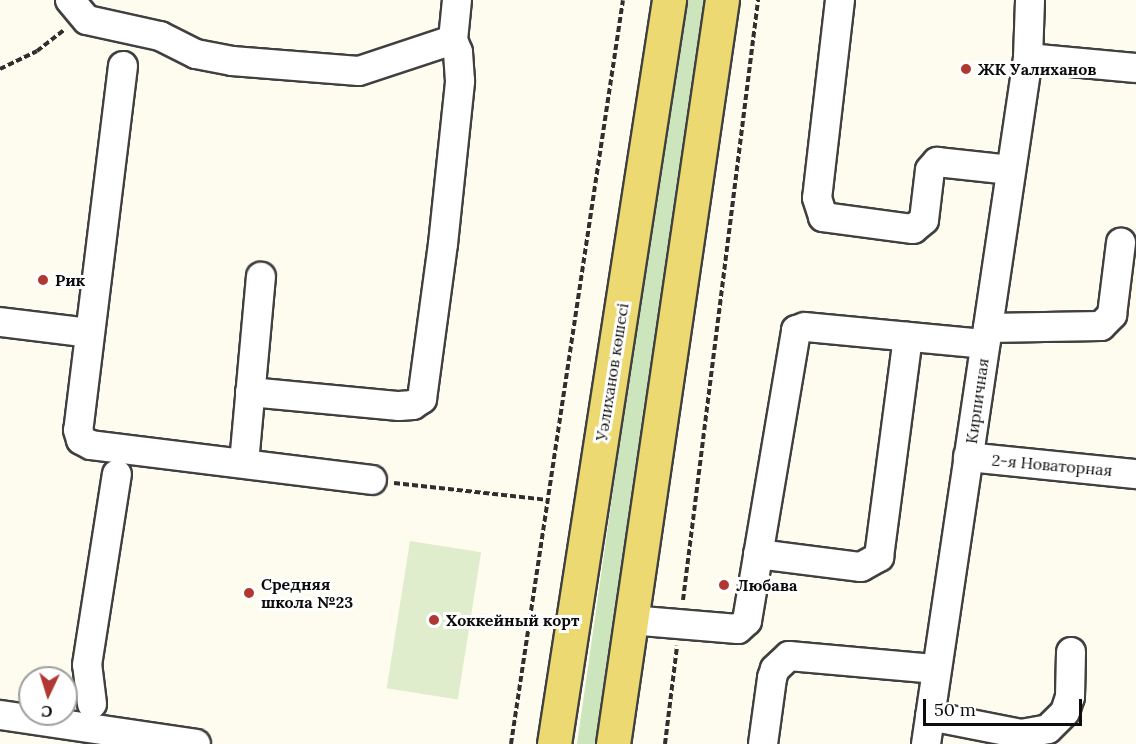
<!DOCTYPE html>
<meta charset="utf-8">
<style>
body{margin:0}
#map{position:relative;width:1136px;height:744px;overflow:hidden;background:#fefcef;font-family:Lora,serif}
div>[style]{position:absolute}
.green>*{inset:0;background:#cde5bc}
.pitch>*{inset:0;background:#dfedcd;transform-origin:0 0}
.path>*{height:4px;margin-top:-2px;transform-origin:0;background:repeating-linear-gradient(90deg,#2f2f2f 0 6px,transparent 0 9px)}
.roads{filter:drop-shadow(2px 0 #404040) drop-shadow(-2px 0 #404040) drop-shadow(0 2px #404040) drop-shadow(0 -2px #404040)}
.minor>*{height:28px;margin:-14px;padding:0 14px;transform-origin:14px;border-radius:14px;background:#fff}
.major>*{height:33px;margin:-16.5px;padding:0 16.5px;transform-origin:16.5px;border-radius:16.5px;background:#ecd971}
.dots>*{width:16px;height:16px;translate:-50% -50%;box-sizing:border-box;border:3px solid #fff;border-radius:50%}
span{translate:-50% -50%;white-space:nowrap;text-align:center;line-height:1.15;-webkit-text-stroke:6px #fff;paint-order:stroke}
.poi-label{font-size:16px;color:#0d0d0d;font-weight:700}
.left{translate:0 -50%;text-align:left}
.street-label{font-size:16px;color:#0d0d0d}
.north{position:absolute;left:18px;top:666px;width:60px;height:60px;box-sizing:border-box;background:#fff;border:2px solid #9e9e9e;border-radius:50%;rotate:184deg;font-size:16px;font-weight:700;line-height:24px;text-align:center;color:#0d0d0d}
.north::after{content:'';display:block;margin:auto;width:21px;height:27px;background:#b13732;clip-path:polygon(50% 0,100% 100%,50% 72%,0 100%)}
.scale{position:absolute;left:923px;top:699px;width:159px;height:27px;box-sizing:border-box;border:3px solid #0d0d0d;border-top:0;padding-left:8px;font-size:18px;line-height:21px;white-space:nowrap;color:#0d0d0d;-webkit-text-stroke:4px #fff;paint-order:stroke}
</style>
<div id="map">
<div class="green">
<i style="clip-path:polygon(683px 0,709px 0,599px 744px,577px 744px)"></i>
</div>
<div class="pitch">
<i style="left:410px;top:541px;width:72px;height:149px;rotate:9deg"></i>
</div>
<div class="path">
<i style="left:0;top:69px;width:41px;rotate:-25.9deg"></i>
<i style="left:37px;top:51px;width:34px;rotate:-38deg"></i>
<i style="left:394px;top:483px;width:156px;rotate:6.3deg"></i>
<i style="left:683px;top:600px;width:605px;rotate:-82.87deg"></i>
<i style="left:511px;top:744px;width:752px;rotate:-81.44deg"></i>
<i style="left:665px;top:744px;width:99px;rotate:-83deg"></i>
</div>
<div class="roads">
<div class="minor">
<i style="left:70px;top:0;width:26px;rotate:50deg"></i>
<i style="left:87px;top:20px;width:75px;rotate:12.4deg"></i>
<i style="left:160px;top:36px;width:40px;rotate:26.6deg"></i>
<i style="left:196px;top:54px;width:37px;rotate:11deg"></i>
<i style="left:232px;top:61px;width:127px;rotate:4.5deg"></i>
<i style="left:359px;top:71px;width:99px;rotate:-18.3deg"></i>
<i style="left:840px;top:0;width:199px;rotate:96.6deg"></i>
<i style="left:817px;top:198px;width:20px;rotate:72deg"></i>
<i style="left:823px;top:217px;width:91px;rotate:7.6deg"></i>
<i style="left:913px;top:229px;width:14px;rotate:-39deg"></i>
<i style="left:924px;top:220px;width:50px;rotate:-83.2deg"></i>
<i style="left:930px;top:170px;width:11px;rotate:-49deg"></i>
<i style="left:937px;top:162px;width:74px;rotate:6.2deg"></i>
<i style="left:1028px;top:58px;width:108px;rotate:5.3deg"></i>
<i style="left:123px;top:66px;width:367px;rotate:97deg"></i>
<i style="left:78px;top:430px;width:10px;rotate:73deg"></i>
<i style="left:81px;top:440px;width:11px;rotate:27deg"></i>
<i style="left:91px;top:445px;width:283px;rotate:7.1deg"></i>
<i style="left:0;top:322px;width:90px;rotate:7deg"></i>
<i style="left:988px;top:328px;width:113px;rotate:-1deg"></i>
<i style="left:1101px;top:326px;width:16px;rotate:-45deg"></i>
<i style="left:1112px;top:315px;width:73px;rotate:-82.9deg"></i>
<i style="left:250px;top:392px;width:150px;rotate:5.4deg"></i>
<i style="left:399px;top:406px;width:14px;rotate:-4deg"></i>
<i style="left:413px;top:405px;width:11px;rotate:-34deg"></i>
<i style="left:422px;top:399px;width:156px;rotate:-82.3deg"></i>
<i style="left:443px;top:244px;width:164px;rotate:-84deg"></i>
<i style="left:460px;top:81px;width:29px;rotate:-94deg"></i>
<i style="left:458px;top:52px;width:13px;rotate:-113deg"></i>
<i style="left:453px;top:40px;width:40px;rotate:-84.3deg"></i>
<i style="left:968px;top:457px;width:169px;rotate:5.8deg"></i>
<i style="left:244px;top:463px;width:187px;rotate:-84.8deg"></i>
<i style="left:758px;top:554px;width:104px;rotate:7.2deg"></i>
<i style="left:861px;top:567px;width:21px;rotate:-29deg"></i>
<i style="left:879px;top:557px;width:222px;rotate:-82.5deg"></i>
<i style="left:630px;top:620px;width:108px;rotate:4.8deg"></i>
<i style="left:738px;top:629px;width:12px;rotate:-42deg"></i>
<i style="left:747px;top:621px;width:295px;rotate:-80.4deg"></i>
<i style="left:796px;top:330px;width:9px;rotate:-18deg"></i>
<i style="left:805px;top:327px;width:181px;rotate:5.4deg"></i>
<i style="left:92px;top:704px;width:39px;rotate:-97deg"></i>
<i style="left:87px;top:665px;width:193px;rotate:-81.1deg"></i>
<i style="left:0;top:715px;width:198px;rotate:8.4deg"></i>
<i style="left:930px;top:716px;width:93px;rotate:11.2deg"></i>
<i style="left:1021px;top:734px;width:27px;rotate:-10deg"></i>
<i style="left:1048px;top:729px;width:24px;rotate:-45deg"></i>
<i style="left:1065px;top:712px;width:16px;rotate:-72deg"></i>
<i style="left:1070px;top:697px;width:45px;rotate:-88.7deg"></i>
<i style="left:763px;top:744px;width:67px;rotate:-82.2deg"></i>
<i style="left:772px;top:678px;width:9px;rotate:-72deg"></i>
<i style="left:775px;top:669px;width:19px;rotate:-43deg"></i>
<i style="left:789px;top:656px;width:148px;rotate:5.1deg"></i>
<i style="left:926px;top:744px;width:694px;rotate:-81.54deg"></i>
<i style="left:1028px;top:58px;width:58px;rotate:-88deg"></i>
</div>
<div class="major">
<i style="left:554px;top:744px;width:753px;rotate:-81.21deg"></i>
<i style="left:613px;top:744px;width:752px;rotate:-81.67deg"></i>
</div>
</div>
<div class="dots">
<i style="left:966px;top:69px;background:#b13732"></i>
<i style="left:43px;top:280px;background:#b13732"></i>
<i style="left:724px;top:585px;background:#b13732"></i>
<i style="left:249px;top:593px;background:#b13732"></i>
<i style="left:434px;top:620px;background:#b13732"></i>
</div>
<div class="poi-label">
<span class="left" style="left:978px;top:69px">ЖК Уалиханов</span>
<span class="left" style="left:55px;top:280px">Рик</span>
<span class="left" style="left:261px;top:593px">Средняя<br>школа №23</span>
<span class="left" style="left:736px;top:585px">Любава</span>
<span class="left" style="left:446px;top:620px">Хоккейный корт</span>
</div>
<div class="street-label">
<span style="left:612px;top:372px;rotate:-81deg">Уәлиханов көшесі</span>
<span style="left:977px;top:401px;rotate:-82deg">Кирпичная</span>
<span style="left:1052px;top:465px;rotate:5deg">2-я Новаторная</span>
</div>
<div class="north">С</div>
<div class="scale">50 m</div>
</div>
